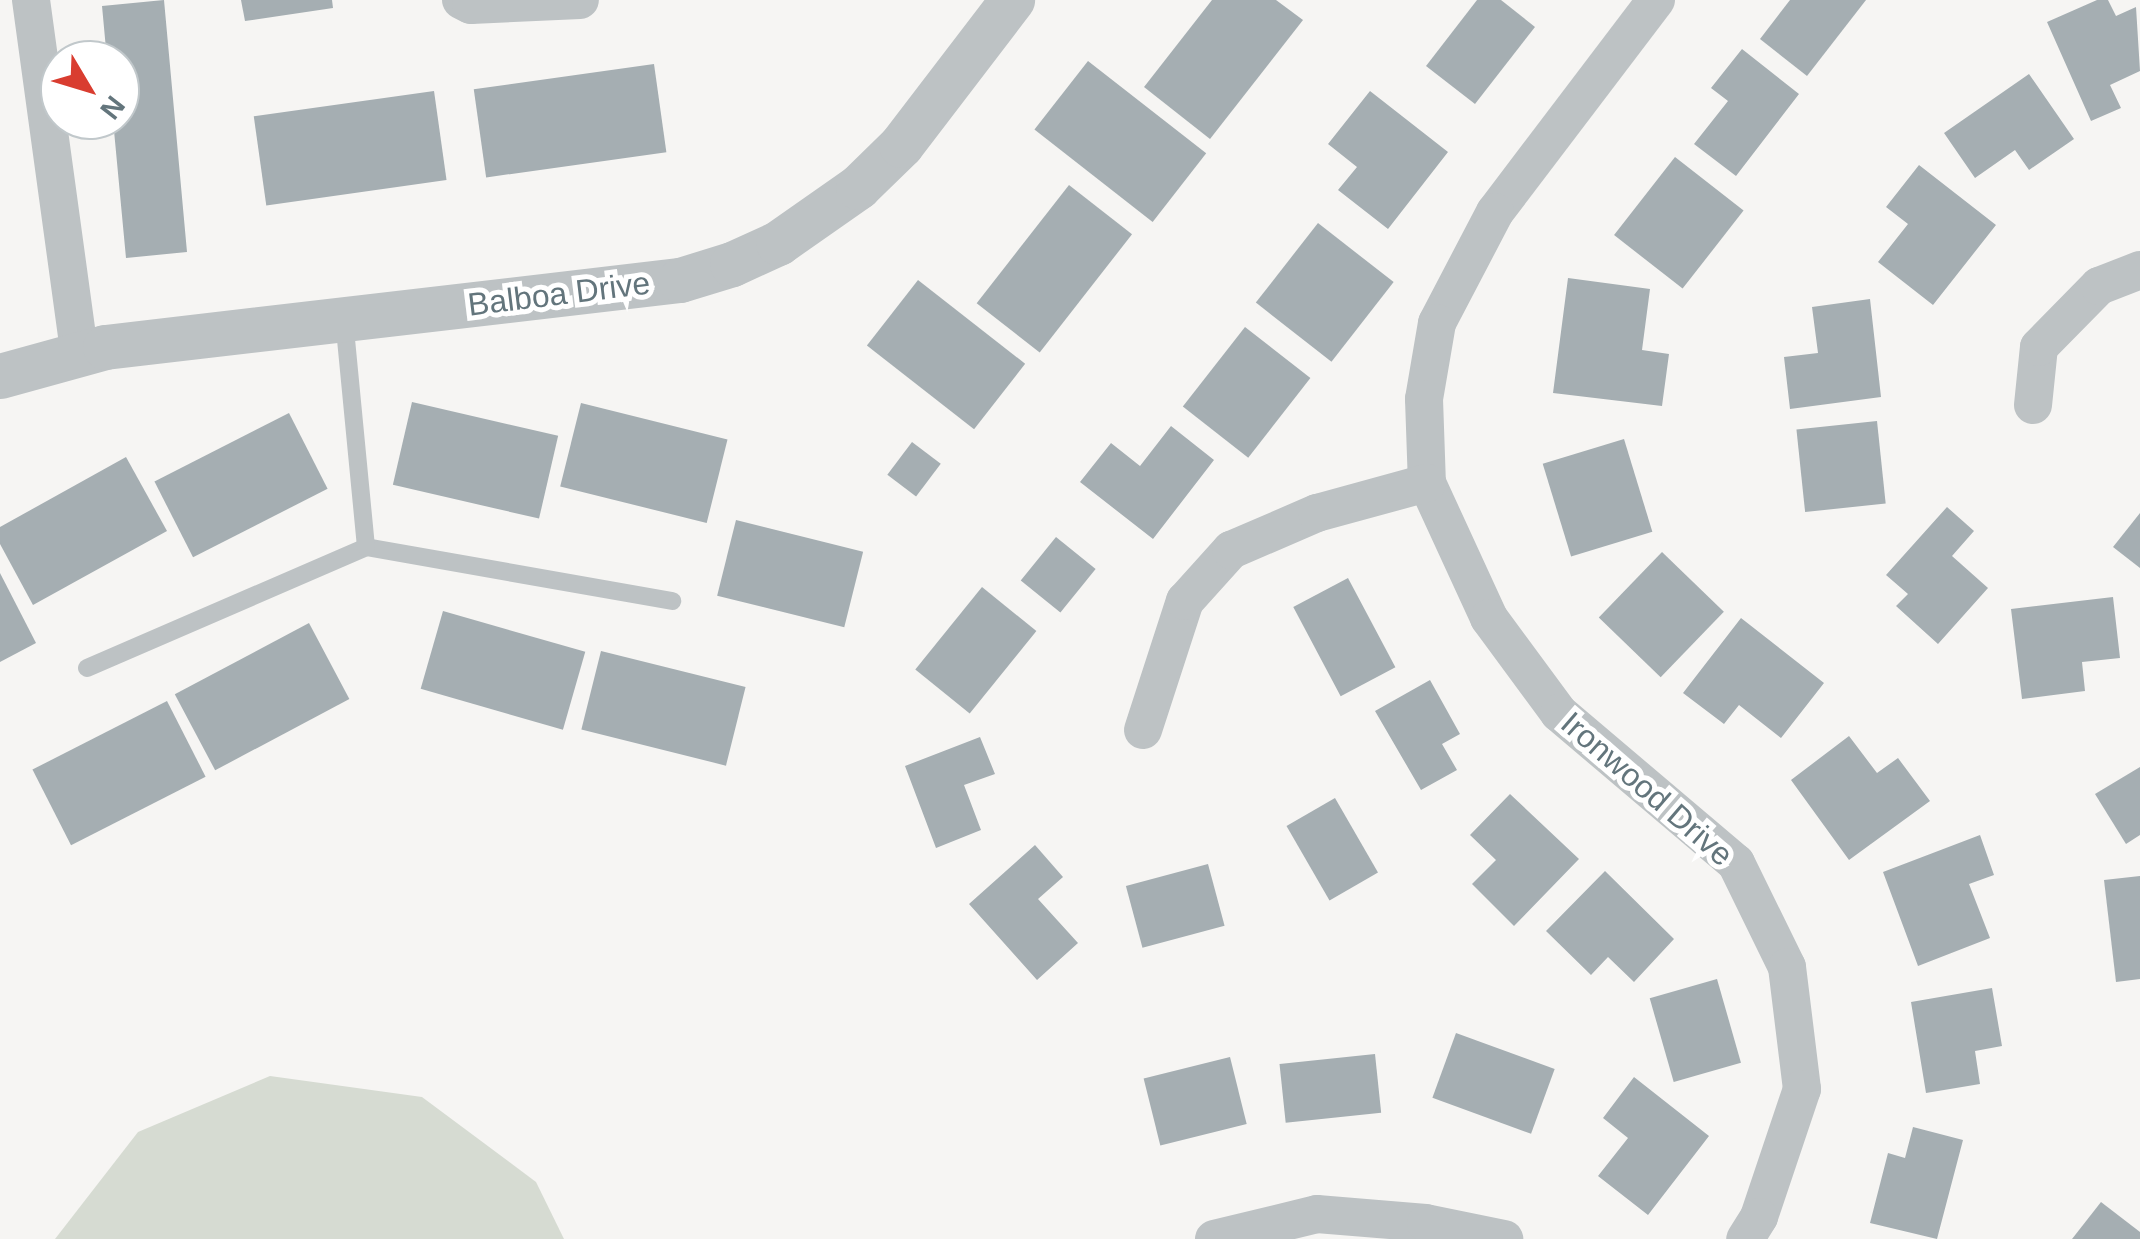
<!DOCTYPE html>
<style>
body{margin:0}
#map{position:relative;width:2140px;height:1239px;overflow:hidden;background:#f6f5f3;font-family:Arial,sans-serif}
div>[style]{position:absolute}
.green>*{inset:0;background:#d6dbd2}
.building>*{inset:0;background:#a5aeb2;transform-origin:0 0}
.service>*{height:18px;margin:-9px;padding:0 9px;transform-origin:9px;border-radius:9px;background:#bdc2c4}
.minor>*{height:38px;margin:-19px;padding:0 19px;transform-origin:19px;border-radius:19px;background:#bdc2c4}
.tertiary>*{height:45px;margin:-22.5px;padding:0 22.5px;transform-origin:22.5px;border-radius:22.5px;background:#bdc2c4}
span{translate:-50% -50%;white-space:nowrap;text-align:center;line-height:1.15;-webkit-text-stroke:10px #fff;paint-order:stroke}
.street-label{font-size:32px;color:#63757c}
.north{position:absolute;left:40px;top:40px;width:100px;height:100px;box-sizing:border-box;background:#fff;border:2px solid #c1c8cb;border-radius:50%;rotate:128deg;font-size:28px;font-weight:700;line-height:40px;text-align:center;color:#63757c}
.north::after{content:'';display:block;margin:auto;width:35px;height:45px;background:#d93d30;clip-path:polygon(50% 0,100% 100%,50% 72%,0 100%)}
</style>
<div id="map">
<div class="green">
<i style="clip-path:polygon(270px 1076px,422px 1097px,536px 1182px,564px 1239px,55px 1239px,138px 1132px)"></i>
</div>
<div class="building">
<i style="clip-path:polygon(164px 0,187px 252px,126px 258px,113px 120px,120px 120px,120px 60px,107px 60px,102px 6px)"></i>
<i style="clip-path:polygon(241px 0,332px 0,333px 8px,245px 21px)"></i>
<i style="clip-path:polygon(1212px 0,1276px 0,1303px 20px,1210px 139px,1144px 87px)"></i>
<i style="clip-path:polygon(1477px 0,1501px 0,1535px 27px,1475px 104px,1426px 66px)"></i>
<i style="clip-path:polygon(1790px 0,1866px 0,1807px 76px,1760px 39px)"></i>
<i style="clip-path:polygon(2097px 0,2108px 0,2116px 16px,2136px 7px,2140px 71px,2110px 85px,2121px 108px,2091px 121px,2047px 22px)"></i>
<i style="clip-path:polygon(1742px 49px,1799px 94px,1736px 176px,1694px 144px,1728px 101px,1711px 88px)"></i>
<i style="left:1088px;top:61px;width:150px;height:87px;rotate:38deg"></i>
<i style="left:654px;top:64px;width:89px;height:182px;rotate:82deg"></i>
<i style="clip-path:polygon(2029px 74px,2074px 139px,2029px 170px,2015px 150px,1975px 178px,1944px 133px)"></i>
<i style="left:434px;top:91px;width:90px;height:182px;rotate:82deg"></i>
<i style="clip-path:polygon(1370px 91px,1448px 152px,1388px 229px,1338px 190px,1357px 167px,1328px 144px)"></i>
<i style="left:1675px;top:157px;width:87px;height:99px;rotate:38deg"></i>
<i style="clip-path:polygon(1919px 165px,1996px 225px,1933px 305px,1878px 262px,1908px 224px,1886px 207px)"></i>
<i style="left:1069px;top:185px;width:80px;height:150px;rotate:38deg"></i>
<i style="left:1318px;top:223px;width:96px;height:101px;rotate:38deg"></i>
<i style="clip-path:polygon(1568px 278px,1650px 289px,1642px 350px,1669px 354px,1662px 406px,1553px 393px)"></i>
<i style="left:918px;top:280px;width:136px;height:83px;rotate:38deg"></i>
<i style="clip-path:polygon(1870px 299px,1881px 397px,1790px 409px,1784px 357px,1818px 353px,1812px 307px)"></i>
<i style="left:1245px;top:327px;width:83px;height:101px;rotate:38deg"></i>
<i style="left:412px;top:402px;width:150px;height:85px;rotate:13deg"></i>
<i style="left:581px;top:403px;width:151px;height:86px;rotate:14deg"></i>
<i style="left:289px;top:413px;width:85px;height:151px;rotate:63deg"></i>
<i style="left:1877px;top:421px;width:83px;height:81px;rotate:84deg"></i>
<i style="clip-path:polygon(1171px 426px,1214px 460px,1153px 539px,1080px 482px,1111px 443px,1140px 466px)"></i>
<i style="left:1624px;top:439px;width:97px;height:85px;rotate:73deg"></i>
<i style="left:912px;top:442px;width:36px;height:41px;rotate:37deg"></i>
<i style="clip-path:polygon(126px 457px,167px 531px,33px 605px,0 544px,0 527px)"></i>
<i style="clip-path:polygon(1947px 507px,1974px 531px,1952px 556px,1988px 588px,1938px 644px,1896px 606px,1908px 594px,1886px 575px)"></i>
<i style="clip-path:polygon(2140px 513px,2140px 568px,2113px 547px)"></i>
<i style="left:736px;top:520px;width:131px;height:78px;rotate:14deg"></i>
<i style="left:1056px;top:537px;width:51px;height:56px;rotate:39deg"></i>
<i style="left:1662px;top:552px;width:86px;height:91px;rotate:44deg"></i>
<i style="clip-path:polygon(0 573px,36px 643px,0 662px)"></i>
<i style="left:1348px;top:578px;width:101px;height:62px;rotate:62deg"></i>
<i style="left:982px;top:587px;width:70px;height:106px;rotate:39deg"></i>
<i style="clip-path:polygon(2113px 597px,2120px 658px,2082px 662px,2085px 691px,2022px 699px,2011px 609px)"></i>
<i style="left:443px;top:611px;width:148px;height:81px;rotate:16deg"></i>
<i style="clip-path:polygon(1741px 618px,1824px 683px,1781px 738px,1739px 705px,1724px 724px,1683px 693px)"></i>
<i style="left:309px;top:623px;width:86px;height:152px;rotate:62deg"></i>
<i style="left:601px;top:651px;width:149px;height:81px;rotate:14deg"></i>
<i style="clip-path:polygon(1430px 680px,1460px 734px,1442px 744px,1457px 770px,1421px 790px,1375px 711px)"></i>
<i style="left:167px;top:701px;width:85px;height:151px;rotate:63deg"></i>
<i style="clip-path:polygon(1849px 736px,1877px 773px,1898px 758px,1930px 801px,1849px 860px,1791px 780px)"></i>
<i style="clip-path:polygon(980px 737px,995px 774px,964px 785px,981px 830px,936px 848px,905px 766px)"></i>
<i style="clip-path:polygon(2140px 767px,2140px 835px,2126px 844px,2095px 794px)"></i>
<i style="clip-path:polygon(1510px 794px,1579px 859px,1514px 926px,1472px 884px,1496px 860px,1470px 835px)"></i>
<i style="left:1335px;top:798px;width:86px;height:56px;rotate:60deg"></i>
<i style="clip-path:polygon(1980px 835px,1994px 875px,1969px 884px,1990px 938px,1918px 966px,1883px 872px)"></i>
<i style="clip-path:polygon(1035px 845px,1063px 877px,1038px 899px,1078px 943px,1037px 980px,969px 904px)"></i>
<i style="left:1208px;top:864px;width:64px;height:85px;rotate:75deg"></i>
<i style="clip-path:polygon(1605px 871px,1674px 939px,1634px 982px,1608px 957px,1591px 975px,1546px 931px)"></i>
<i style="clip-path:polygon(2140px 876px,2140px 979px,2116px 982px,2104px 880px)"></i>
<i style="left:1717px;top:979px;width:87px;height:70px;rotate:74deg"></i>
<i style="clip-path:polygon(1992px 988px,2002px 1046px,1975px 1051px,1980px 1084px,1926px 1093px,1911px 1002px)"></i>
<i style="left:1456px;top:1033px;width:105px;height:69px;rotate:20deg"></i>
<i style="left:1375px;top:1054px;width:59px;height:96px;rotate:84deg"></i>
<i style="left:1230px;top:1057px;width:69px;height:89px;rotate:76deg"></i>
<i style="clip-path:polygon(1634px 1077px,1709px 1136px,1648px 1215px,1598px 1176px,1628px 1138px,1603px 1118px)"></i>
<i style="clip-path:polygon(1913px 1127px,1963px 1140px,1937px 1239px,1870px 1223px,1888px 1153px,1905px 1158px)"></i>
<i style="clip-path:polygon(2101px 1202px,2140px 1232px,2140px 1239px,2072px 1239px)"></i>
</div>
<div class="service">
<i style="left:366px;top:547px;width:311px;rotate:10deg"></i>
<i style="left:87px;top:668px;width:304px;rotate:-23.4deg"></i>
<i style="left:366px;top:547px;width:228px;rotate:-95.5deg"></i>
</div>
<div class="minor">
<i style="left:31px;top:0;width:355px;rotate:82.2deg"></i>
<i style="left:461px;top:0;width:11px;rotate:27deg"></i>
<i style="left:471px;top:5px;width:109px;rotate:-2.6deg"></i>
<i style="left:1656px;top:0;width:266px;rotate:127.2deg"></i>
<i style="left:1495px;top:212px;width:125px;rotate:117.6deg"></i>
<i style="left:1437px;top:323px;width:77px;rotate:99.7deg"></i>
<i style="left:1424px;top:399px;width:84px;rotate:88deg"></i>
<i style="left:1427px;top:483px;width:149px;rotate:65.3deg"></i>
<i style="left:1489px;top:618px;width:118px;rotate:53.6deg"></i>
<i style="left:1559px;top:713px;width:232px;rotate:40.3deg"></i>
<i style="left:1736px;top:863px;width:116px;rotate:63.9deg"></i>
<i style="left:1787px;top:967px;width:123px;rotate:83deg"></i>
<i style="left:1802px;top:1089px;width:135px;rotate:108.6deg"></i>
<i style="left:1759px;top:1217px;width:26px;rotate:122deg"></i>
<i style="left:2033px;top:405px;width:58px;rotate:-84.1deg"></i>
<i style="left:2039px;top:347px;width:86px;rotate:-45.5deg"></i>
<i style="left:2099px;top:286px;width:44px;rotate:-21.3deg"></i>
<i style="left:1143px;top:730px;width:136px;rotate:-72deg"></i>
<i style="left:1185px;top:601px;width:69px;rotate:-48deg"></i>
<i style="left:1231px;top:550px;width:94px;rotate:-23.3deg"></i>
<i style="left:1317px;top:513px;width:114px;rotate:-15.3deg"></i>
<i style="left:1214px;top:1239px;width:106px;rotate:-13.6deg"></i>
<i style="left:1317px;top:1214px;width:109px;rotate:4.7deg"></i>
<i style="left:1426px;top:1223px;width:80px;rotate:11.6deg"></i>
</div>
<div class="tertiary">
<i style="left:0;top:376px;width:109px;rotate:-15.4deg"></i>
<i style="left:105px;top:347px;width:579px;rotate:-6.65deg"></i>
<i style="left:680px;top:280px;width:54px;rotate:-17.1deg"></i>
<i style="left:732px;top:264px;width:51px;rotate:-24.5deg"></i>
<i style="left:778px;top:243px;width:98px;rotate:-35deg"></i>
<i style="left:858px;top:187px;width:60px;rotate:-44.3deg"></i>
<i style="left:901px;top:145px;width:183px;rotate:-52.6deg"></i>
</div>
<div class="street-label">
<span style="left:559px;top:294px;rotate:-7deg">Balboa Drive</span>
<span style="left:1647px;top:789px;rotate:41deg">Ironwood Drive</span>
</div>
<div class="north">N</div>
</div>
